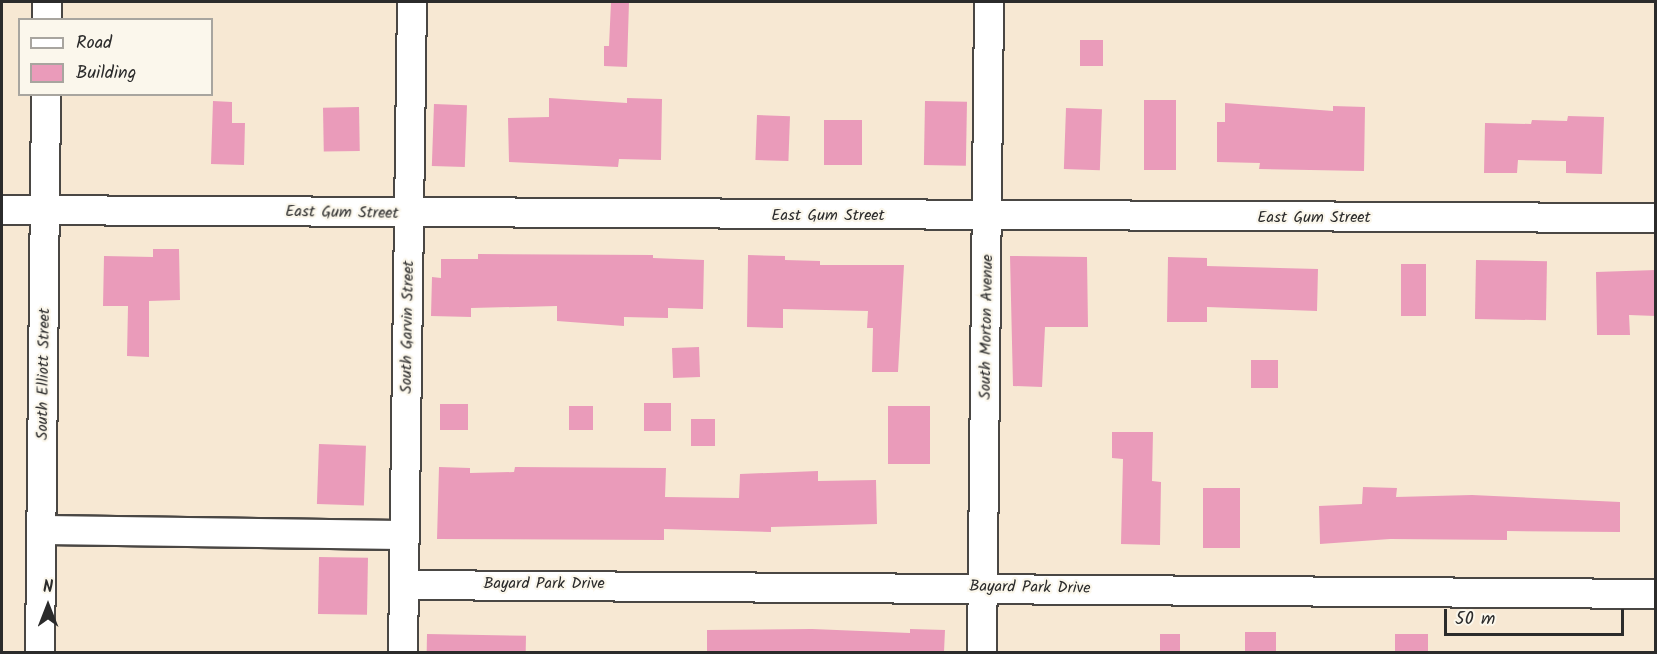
<!DOCTYPE html>
<style>
body{margin:0}
#map{position:relative;width:1657px;height:654px;overflow:hidden;background:#f7e8d3;font-family:Kalam,sans-serif}
div>[style]{position:absolute}
.building>*{inset:0;background:#ea9bba;transform-origin:0 0}
.roads{filter:drop-shadow(2px 0 #4a4744) drop-shadow(-2px 0 #4a4744) drop-shadow(0 2px #4a4744) drop-shadow(0 -2px #4a4744)}
.minor>*{height:28px;margin:-14px;padding:0 14px;transform-origin:14px;border-radius:14px;background:#fff}
span{translate:-50% -50%;white-space:nowrap;text-align:center;line-height:1.15;-webkit-text-stroke:4.5px #fbf7ec;paint-order:stroke}
.street-label{font-size:16px;color:#2b2b2b}
.frame{position:absolute;inset:0;border:3px solid #2b2b2b;pointer-events:none}
.legend{position:absolute;left:18px;top:18px;width:195px;height:78px;box-sizing:border-box;background:#fbf7ec;border:2px solid #a8a59f;margin:0;padding:8px 10px;list-style:none;font-size:18px;color:#2b2b2b}
.legend li{display:flex;align-items:center;gap:12px;height:30px}
.legend b{width:30px;border:2px solid #a8a59f}
.north{position:absolute;left:18px;top:576px;width:60px;height:60px;-webkit-text-stroke:4px #fbf7ec;paint-order:stroke;rotate:0deg;font-size:16px;font-weight:700;line-height:24px;text-align:center;color:#2b2b2b}
.north::after{content:'';display:block;margin:auto;width:21px;height:27px;background:#2b2b2b;clip-path:polygon(50% 0,100% 100%,50% 72%,0 100%)}
.scale{position:absolute;left:1444px;top:609px;width:180px;height:27px;box-sizing:border-box;border:3px solid #2b2b2b;border-top:0;padding-left:8px;font-size:18px;line-height:21px;white-space:nowrap;color:#2b2b2b;-webkit-text-stroke:4px #fbf7ec;paint-order:stroke}
</style>
<div id="map">
<div class="building">
<i style="clip-path:polygon(611px 2px,629px 2px,627px 67px,604px 66px,604px 46px,609px 46px)"></i>
<i style="left:1080px;top:40px;width:23px;height:26px"></i>
<i style="clip-path:polygon(549px 98px,627px 103px,627px 98px,662px 99px,661px 160px,619px 159px,618px 167px,509px 162px,508px 118px,549px 117px)"></i>
<i style="left:1144px;top:100px;width:32px;height:70px"></i>
<i style="clip-path:polygon(213px 101px,232px 102px,232px 123px,245px 123px,244px 165px,211px 164px)"></i>
<i style="left:925px;top:101px;width:42px;height:64px;rotate:1deg"></i>
<i style="clip-path:polygon(1225px 103px,1333px 111px,1333px 106px,1365px 107px,1364px 171px,1259px 169px,1260px 163px,1217px 162px,1217px 122px,1225px 122px)"></i>
<i style="left:434px;top:104px;width:33px;height:62px;rotate:2deg"></i>
<i style="left:359px;top:107px;width:44px;height:36px;rotate:89deg"></i>
<i style="left:1066px;top:108px;width:36px;height:61px;rotate:2deg"></i>
<i style="left:757px;top:115px;width:33px;height:45px;rotate:2deg"></i>
<i style="clip-path:polygon(1568px 116px,1604px 117px,1602px 174px,1566px 173px,1566px 161px,1518px 160px,1517px 173px,1484px 173px,1485px 123px,1531px 124px,1532px 120px,1567px 121px)"></i>
<i style="left:824px;top:120px;width:38px;height:45px"></i>
<i style="clip-path:polygon(153px 249px,179px 249px,180px 300px,149px 301px,149px 357px,127px 356px,128px 306px,103px 306px,104px 256px,153px 257px)"></i>
<i style="clip-path:polygon(478px 254px,653px 255px,653px 258px,704px 260px,703px 309px,668px 308px,668px 318px,624px 317px,624px 326px,557px 321px,557px 306px,471px 308px,471px 317px,431px 316px,432px 277px,441px 278px,441px 259px,478px 259px)"></i>
<i style="clip-path:polygon(748px 255px,785px 256px,785px 260px,820px 261px,820px 265px,904px 265px,898px 372px,872px 372px,873px 328px,867px 328px,868px 311px,783px 309px,783px 328px,747px 327px)"></i>
<i style="clip-path:polygon(1010px 256px,1087px 257px,1088px 327px,1045px 327px,1042px 387px,1013px 386px)"></i>
<i style="clip-path:polygon(1168px 257px,1207px 258px,1207px 266px,1318px 269px,1317px 311px,1207px 307px,1207px 322px,1167px 322px)"></i>
<i style="left:1476px;top:260px;width:71px;height:59px;rotate:1deg"></i>
<i style="left:1401px;top:264px;width:25px;height:52px"></i>
<i style="clip-path:polygon(1656px 270px,1656px 316px,1629px 315px,1630px 335px,1597px 335px,1596px 272px)"></i>
<i style="left:699px;top:347px;width:30px;height:27px;rotate:88deg"></i>
<i style="left:1251px;top:360px;width:27px;height:28px"></i>
<i style="left:644px;top:403px;width:27px;height:28px"></i>
<i style="left:440px;top:404px;width:28px;height:26px"></i>
<i style="left:569px;top:406px;width:24px;height:24px"></i>
<i style="left:888px;top:406px;width:42px;height:58px"></i>
<i style="left:691px;top:419px;width:24px;height:27px"></i>
<i style="clip-path:polygon(1112px 432px,1153px 432px,1152px 481px,1161px 482px,1160px 545px,1121px 544px,1123px 459px,1112px 458px)"></i>
<i style="left:319px;top:444px;width:47px;height:60px;rotate:2deg"></i>
<i style="clip-path:polygon(439px 467px,470px 468px,470px 473px,514px 472px,515px 467px,666px 468px,665px 497px,739px 498px,740px 474px,818px 471px,818px 481px,876px 480px,877px 524px,771px 527px,771px 532px,664px 529px,664px 540px,437px 539px)"></i>
<i style="clip-path:polygon(1363px 487px,1397px 488px,1396px 497px,1472px 495px,1620px 502px,1620px 532px,1507px 531px,1507px 540px,1390px 539px,1320px 544px,1319px 506px,1362px 504px)"></i>
<i style="left:1203px;top:488px;width:37px;height:60px"></i>
<i style="left:319px;top:557px;width:49px;height:57px;rotate:1deg"></i>
<i style="clip-path:polygon(812px 629px,910px 633px,910px 629px,945px 630px,944px 652px,707px 652px,707px 630px)"></i>
<i style="left:1276px;top:632px;width:20px;height:31px;rotate:90deg"></i>
<i style="left:427px;top:634px;width:99px;height:18px;rotate:1deg"></i>
<i style="left:1180px;top:634px;width:18px;height:20px;rotate:90deg"></i>
<i style="left:1395px;top:634px;width:33px;height:18px"></i>
</div>
<div class="roads">
<div class="minor">
<i style="left:47px;top:20px;width:18px;rotate:-90deg"></i>
<i style="left:2px;top:210px;width:1654px;rotate:0.28deg"></i>
<i style="left:42px;top:530px;width:362px;rotate:0.8deg"></i>
<i style="left:404px;top:585px;width:1252px;rotate:0.41deg"></i>
<i style="left:40px;top:652px;width:558px;rotate:-89.38deg"></i>
<i style="left:403px;top:652px;width:650px;rotate:-89.21deg"></i>
<i style="left:982px;top:652px;width:650px;rotate:-89.38deg"></i>
</div>
</div>
<div class="street-label">
<span style="left:342px;top:213px;rotate:1deg">East Gum Street</span>
<span style="left:828px;top:216px">East Gum Street</span>
<span style="left:1314px;top:218px">East Gum Street</span>
<span style="left:408px;top:327px;rotate:-89deg">South Garvin Street</span>
<span style="left:987px;top:327px;rotate:-89deg">South Morton Avenue</span>
<span style="left:44px;top:374px;rotate:-89deg">South Elliott Street</span>
<span style="left:544px;top:584px">Bayard Park Drive</span>
<span style="left:1030px;top:588px;rotate:1deg">Bayard Park Drive</span>
</div>
<div class="frame"></div>
<ul class="legend">
<li><b style="height:8px;background:#fff"></b>Road</li>
<li><b style="height:16px;background:#ea9bba"></b>Building</li>
</ul>
<div class="north">N</div>
<div class="scale">50 m</div>
</div>
